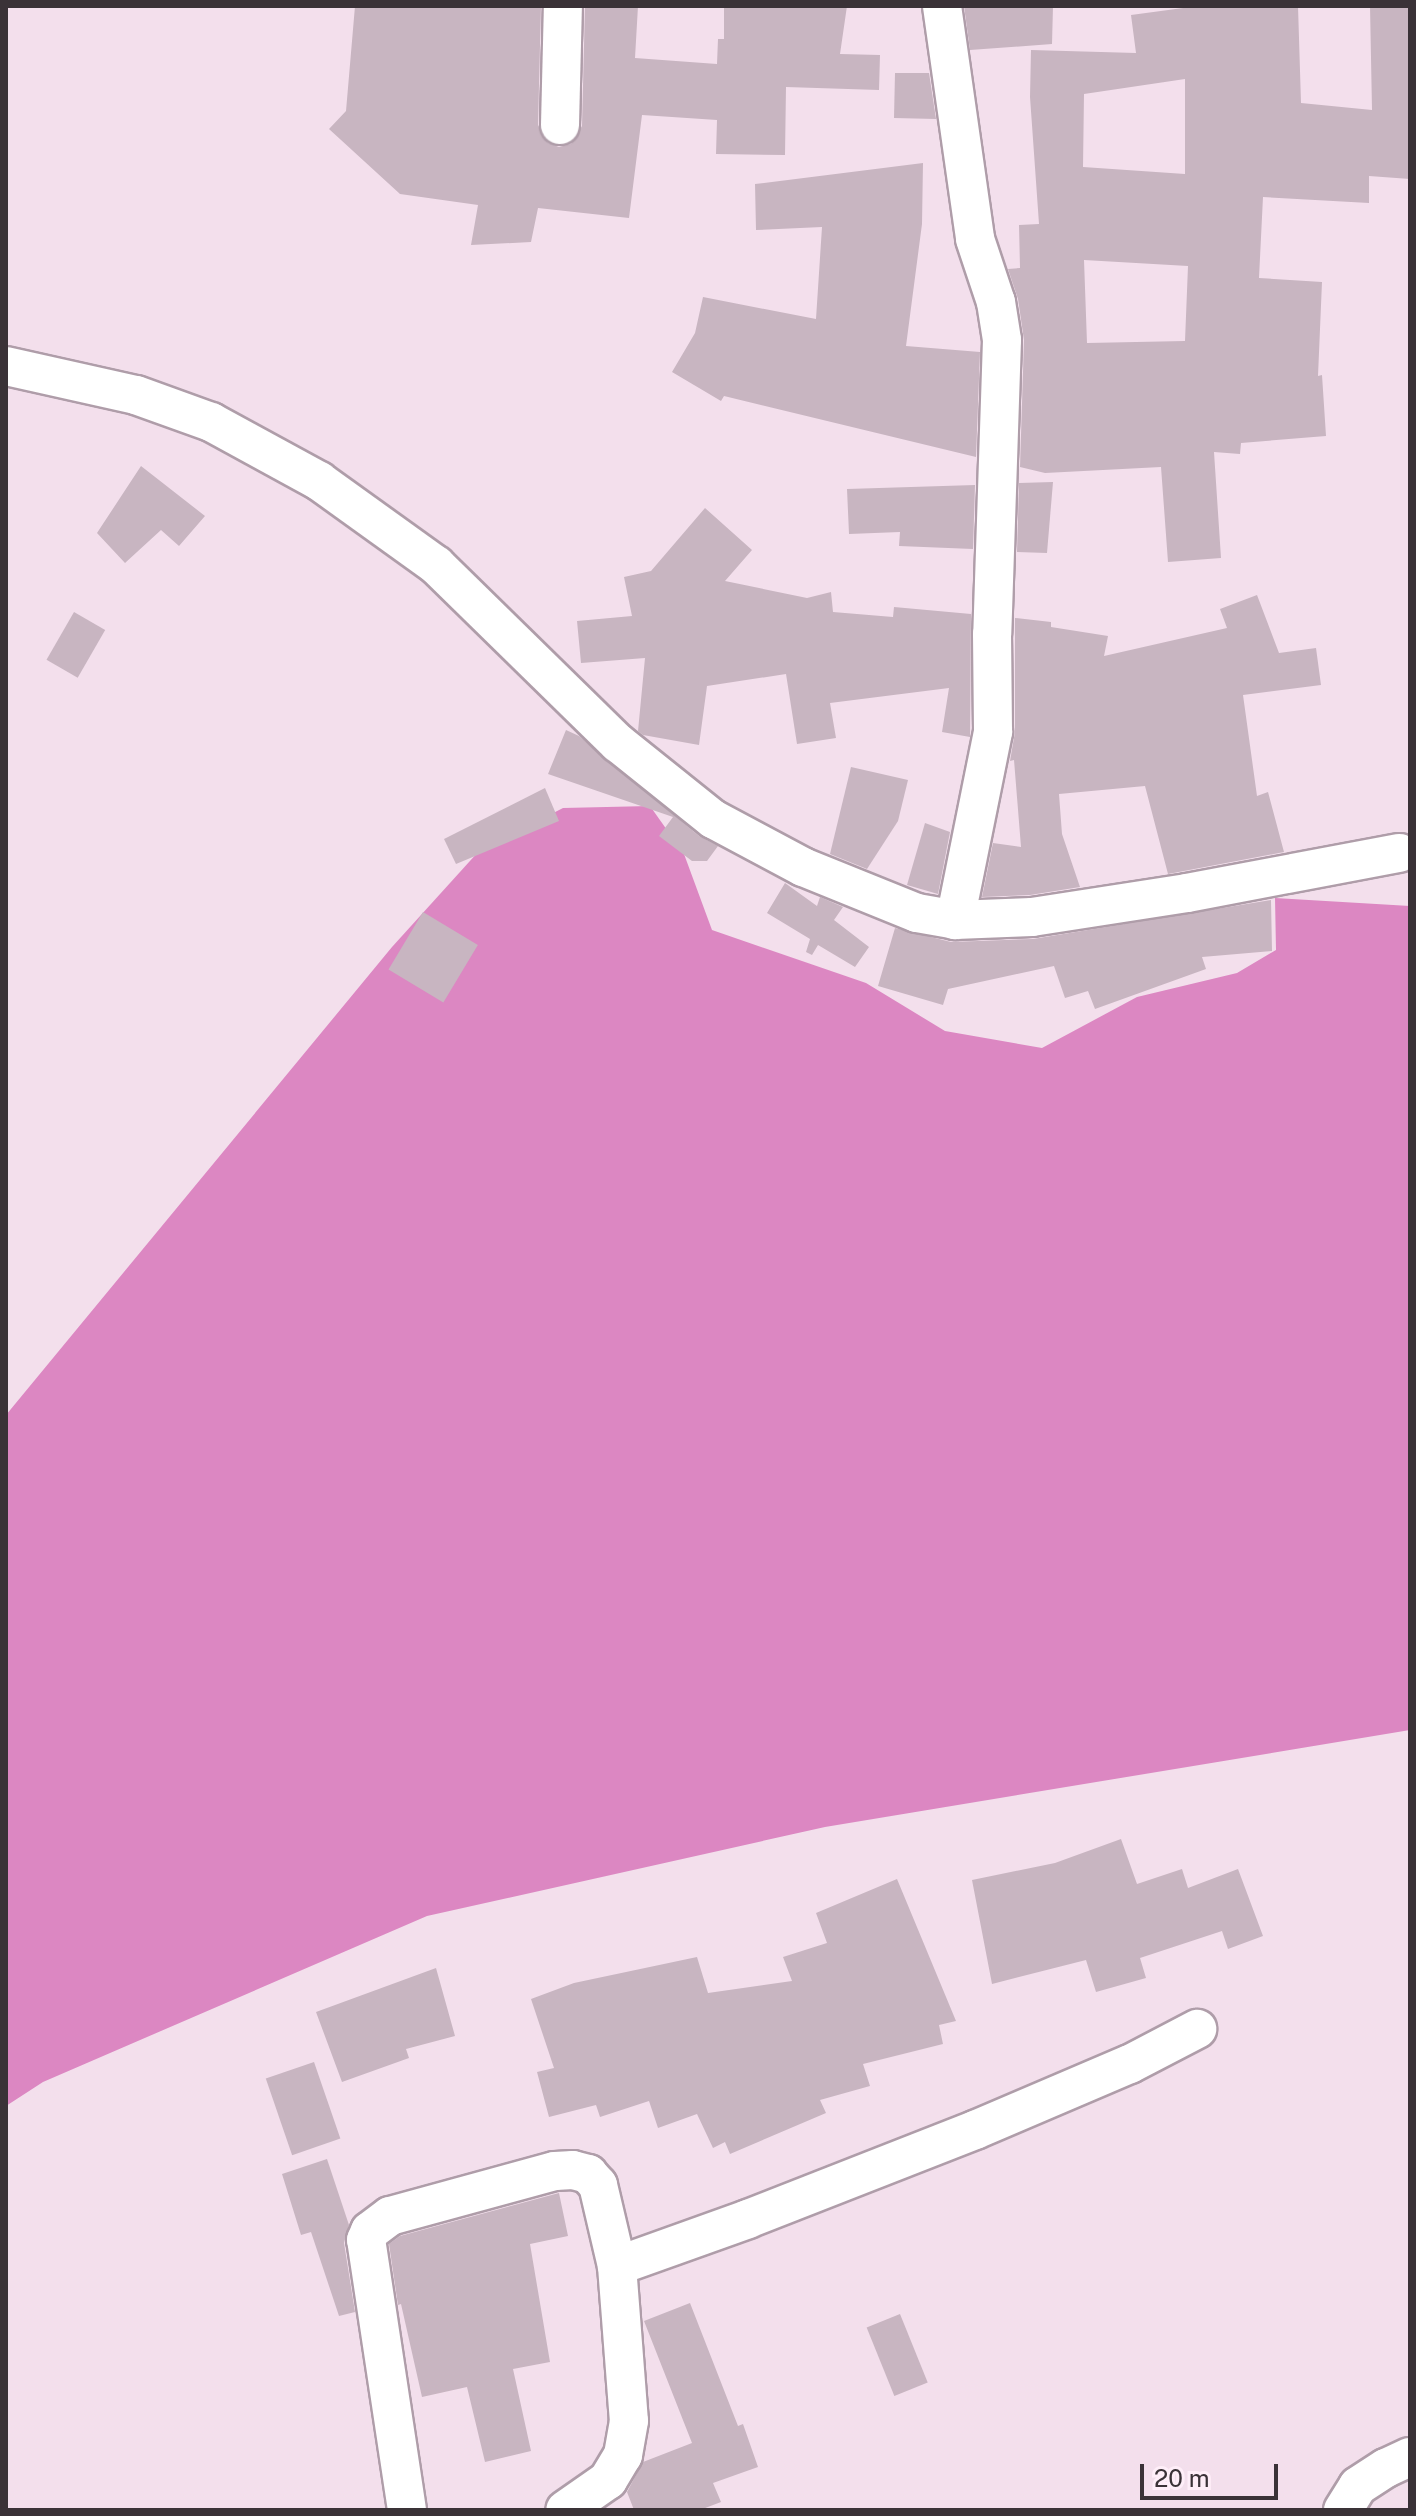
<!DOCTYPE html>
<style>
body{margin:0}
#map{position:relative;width:1416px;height:2516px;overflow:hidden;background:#f3dfec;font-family:"Public Sans",sans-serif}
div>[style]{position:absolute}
.water>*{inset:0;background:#dc87c2}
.building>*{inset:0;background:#c8b5c1;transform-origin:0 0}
.roads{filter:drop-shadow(2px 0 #af9da9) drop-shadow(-2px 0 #af9da9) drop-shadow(0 2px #af9da9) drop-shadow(0 -2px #af9da9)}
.minor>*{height:38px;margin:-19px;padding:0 19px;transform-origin:19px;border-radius:19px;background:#fff}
span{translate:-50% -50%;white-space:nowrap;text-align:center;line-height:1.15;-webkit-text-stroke:8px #feeef8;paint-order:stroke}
.frame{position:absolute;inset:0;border:8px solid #3a3237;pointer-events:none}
.scale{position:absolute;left:1140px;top:2464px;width:138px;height:36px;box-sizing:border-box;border:4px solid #3a3237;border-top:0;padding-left:10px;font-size:24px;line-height:28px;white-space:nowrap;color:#3a3237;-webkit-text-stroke:6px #feeef8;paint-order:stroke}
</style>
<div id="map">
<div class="water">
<i style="clip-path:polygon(650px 806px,684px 854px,712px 930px,866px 983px,945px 1031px,1042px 1048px,1137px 997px,1237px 973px,1276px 950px,1275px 898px,1410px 906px,1410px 1730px,825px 1827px,427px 1916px,43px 2082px,6px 2106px,6px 1415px,392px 947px,479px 851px,563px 808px)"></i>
</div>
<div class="building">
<i style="clip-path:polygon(355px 6px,541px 6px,538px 125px,548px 143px,559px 147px,571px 144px,582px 126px,585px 6px,638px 6px,635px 58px,717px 64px,718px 39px,724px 39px,724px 6px,847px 6px,840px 54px,880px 55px,879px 90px,786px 87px,785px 155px,716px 154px,717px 120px,642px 115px,629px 218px,538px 208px,531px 242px,471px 245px,478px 205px,400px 194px,329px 129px,346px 111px)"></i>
<i style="clip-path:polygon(964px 6px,1053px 6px,1052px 44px,970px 50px)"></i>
<i style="clip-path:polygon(evenodd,1198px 6px,1298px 6px,1301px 103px,1372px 110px,1370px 6px,1410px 6px,1410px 179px,1369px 176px,1369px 203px,1263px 197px,1259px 278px,1322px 282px,1318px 376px,1322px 375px,1326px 436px,1241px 443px,1240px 454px,1214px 452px,1221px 558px,1168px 562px,1161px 467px,1045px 473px,1020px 467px,1024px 340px,1018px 299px,1008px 269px,1020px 268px,1019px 225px,1039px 224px,1030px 97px,1031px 50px,1136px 53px,1131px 15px,1198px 6px,1185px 79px,1185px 174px,1083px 167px,1084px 94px,1185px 79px,1198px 6px,1084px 260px,1188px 266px,1185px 341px,1087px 343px,1084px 260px)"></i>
<i style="clip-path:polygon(895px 73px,929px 73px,936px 119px,894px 118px)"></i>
<i style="clip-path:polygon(923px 163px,922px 224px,906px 346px,980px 352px,976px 457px,724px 396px,721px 401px,672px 372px,695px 333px,703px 297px,816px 319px,822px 227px,756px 230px,755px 184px)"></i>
<i style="clip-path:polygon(141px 466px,205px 516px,179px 546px,161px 530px,125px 563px,97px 533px)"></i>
<i style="clip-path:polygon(1053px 482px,1047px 553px,1017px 552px,1019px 483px)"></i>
<i style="clip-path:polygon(975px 485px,973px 549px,899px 546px,900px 532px,849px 534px,847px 489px)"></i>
<i style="clip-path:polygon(705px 508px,752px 550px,725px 581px,807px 598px,831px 592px,833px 612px,893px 617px,894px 607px,971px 614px,970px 737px,942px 732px,949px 688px,830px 703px,836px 738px,797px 744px,786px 674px,707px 686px,699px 745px,643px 735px,638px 731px,645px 658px,581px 663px,577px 621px,632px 616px,624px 577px,651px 571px)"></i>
<i style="clip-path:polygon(1257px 595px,1279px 653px,1316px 648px,1321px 685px,1243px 695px,1257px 796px,1268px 792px,1284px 852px,1168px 874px,1145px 786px,1059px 794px,1062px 834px,1080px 887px,1030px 895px,982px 897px,993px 843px,1021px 847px,1014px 760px,1010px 761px,1015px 732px,1015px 618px,1051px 622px,1051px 627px,1108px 636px,1104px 656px,1227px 628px,1220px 609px)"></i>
<i style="left:74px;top:612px;width:36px;height:55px;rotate:30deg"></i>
<i style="clip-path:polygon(566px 730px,579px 736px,699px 836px,718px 846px,707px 861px,692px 861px,659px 836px,673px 817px,548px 774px)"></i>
<i style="clip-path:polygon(851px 767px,908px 780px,898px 821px,867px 869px,830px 854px)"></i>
<i style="clip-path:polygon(545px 788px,559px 821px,456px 864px,444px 839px)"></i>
<i style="clip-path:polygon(925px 823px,950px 832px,938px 894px,907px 885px)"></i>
<i style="clip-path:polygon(785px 883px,817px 906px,820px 897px,843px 907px,834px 920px,869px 947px,855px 967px,818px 945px,812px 955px,806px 952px,810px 939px,767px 913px)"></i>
<i style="clip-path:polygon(1271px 900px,1272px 951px,1202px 957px,1206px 969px,1095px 1009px,1088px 991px,1065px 998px,1054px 966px,948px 989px,943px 1005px,878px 986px,895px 928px,951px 942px,1033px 939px)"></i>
<i style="left:423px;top:912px;width:64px;height:67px;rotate:31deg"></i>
<i style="clip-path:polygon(1121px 1839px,1137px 1884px,1182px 1869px,1188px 1888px,1238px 1869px,1263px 1936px,1228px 1949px,1222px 1931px,1140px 1958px,1146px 1978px,1096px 1992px,1086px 1960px,992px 1984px,972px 1880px,1055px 1863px)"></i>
<i style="clip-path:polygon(897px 1879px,956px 2021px,939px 2025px,943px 2044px,863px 2064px,870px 2086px,820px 2100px,826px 2113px,730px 2154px,725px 2142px,713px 2148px,697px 2114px,658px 2128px,649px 2101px,600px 2117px,596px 2105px,549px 2117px,537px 2072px,554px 2068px,531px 1999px,574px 1983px,697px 1957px,708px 1993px,792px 1981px,783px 1957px,827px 1943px,816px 1913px)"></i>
<i style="clip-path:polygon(436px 1968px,455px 2036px,406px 2049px,409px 2058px,342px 2082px,316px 2012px)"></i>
<i style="left:314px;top:2062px;width:81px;height:51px;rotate:71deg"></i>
<i style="clip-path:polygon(327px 2159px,349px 2225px,344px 2243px,355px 2312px,339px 2316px,311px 2232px,301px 2235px,282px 2174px)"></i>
<i style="clip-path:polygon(559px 2193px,568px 2236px,530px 2244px,550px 2362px,513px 2369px,531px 2451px,485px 2462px,467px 2387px,422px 2397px,401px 2304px,398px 2305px,389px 2244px,400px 2236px)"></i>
<i style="clip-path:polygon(690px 2303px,738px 2426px,743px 2424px,758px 2467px,713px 2483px,721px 2502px,700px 2510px,634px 2510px,627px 2492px,643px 2462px,692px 2443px,644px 2321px)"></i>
<i style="left:900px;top:2314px;width:74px;height:36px;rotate:68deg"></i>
</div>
<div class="roads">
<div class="minor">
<i style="left:942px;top:6px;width:235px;rotate:81.9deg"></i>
<i style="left:975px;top:239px;width:66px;rotate:71.6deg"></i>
<i style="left:996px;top:302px;width:38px;rotate:81deg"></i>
<i style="left:1002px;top:340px;width:294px;rotate:91.9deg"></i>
<i style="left:992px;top:634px;width:98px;rotate:89.4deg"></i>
<i style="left:993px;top:732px;width:192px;rotate:101.4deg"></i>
<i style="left:560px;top:125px;width:119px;rotate:-88.6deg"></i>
<i style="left:6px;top:366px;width:133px;rotate:12.6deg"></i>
<i style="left:136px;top:395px;width:80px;rotate:19.8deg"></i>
<i style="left:211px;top:422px;width:123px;rotate:28.6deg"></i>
<i style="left:319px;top:481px;width:144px;rotate:35.7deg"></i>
<i style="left:436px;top:565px;width:255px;rotate:44.4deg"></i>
<i style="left:618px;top:743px;width:122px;rotate:38.7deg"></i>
<i style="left:713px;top:819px;width:102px;rotate:28.1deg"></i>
<i style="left:803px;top:867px;width:123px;rotate:22deg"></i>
<i style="left:917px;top:913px;width:39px;rotate:10deg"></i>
<i style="left:955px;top:920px;width:77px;rotate:-2.2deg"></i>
<i style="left:1032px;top:917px;width:157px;rotate:-8.8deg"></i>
<i style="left:1187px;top:893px;width:216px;rotate:-10.7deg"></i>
<i style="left:617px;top:2266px;width:139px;rotate:-19.7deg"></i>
<i style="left:748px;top:2219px;width:244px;rotate:-21.4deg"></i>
<i style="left:975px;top:2130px;width:168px;rotate:-23.1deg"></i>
<i style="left:1130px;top:2064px;width:76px;rotate:-27.6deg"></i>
<i style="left:407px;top:2510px;width:273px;rotate:-98.6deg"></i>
<i style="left:366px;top:2240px;width:10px;rotate:-66deg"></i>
<i style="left:370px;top:2231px;width:25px;rotate:-37deg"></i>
<i style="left:390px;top:2216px;width:171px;rotate:-15.3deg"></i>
<i style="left:555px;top:2171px;width:18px;rotate:-3deg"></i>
<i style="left:573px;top:2170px;width:16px;rotate:15deg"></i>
<i style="left:588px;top:2174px;width:15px;rotate:48deg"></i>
<i style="left:598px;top:2185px;width:83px;rotate:76.8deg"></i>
<i style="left:617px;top:2266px;width:155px;rotate:85.6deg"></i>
<i style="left:629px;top:2421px;width:35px;rotate:100deg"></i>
<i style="left:623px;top:2455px;width:29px;rotate:121deg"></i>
<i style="left:608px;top:2480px;width:52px;rotate:145.1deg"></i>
<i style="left:1343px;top:2510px;width:28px;rotate:-58deg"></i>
<i style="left:1358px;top:2486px;width:33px;rotate:-33deg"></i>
<i style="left:1386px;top:2468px;width:26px;rotate:-25deg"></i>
</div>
</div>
<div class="frame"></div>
<div class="scale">20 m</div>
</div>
